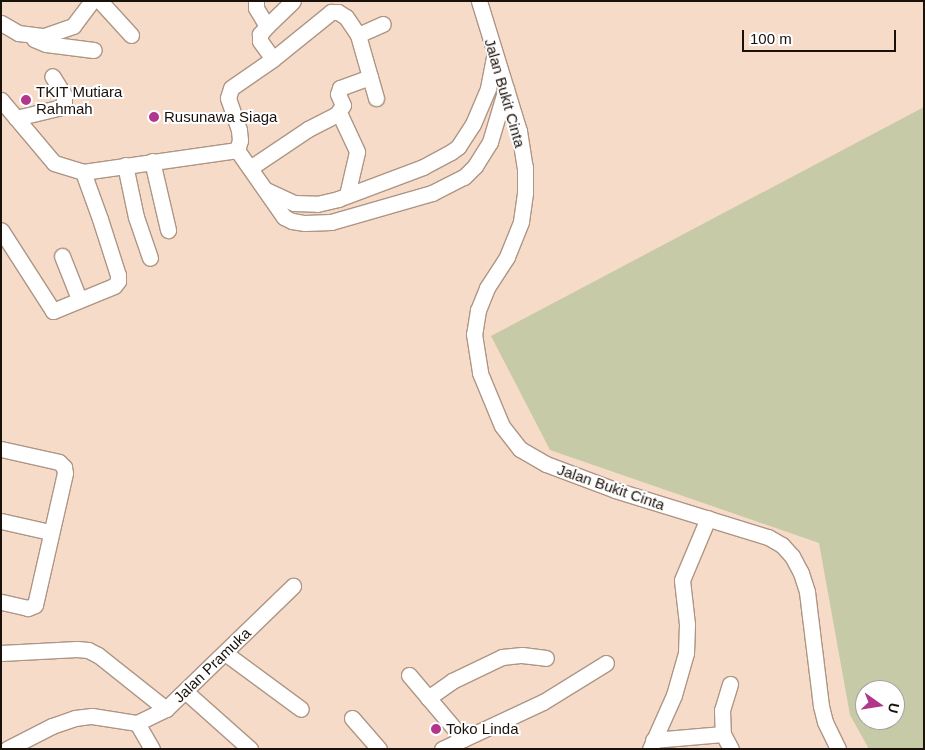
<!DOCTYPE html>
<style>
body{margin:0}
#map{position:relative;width:925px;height:750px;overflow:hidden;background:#f6dbc9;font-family:Helvetica,sans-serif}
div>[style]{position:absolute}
.green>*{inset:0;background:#c6caa6}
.roads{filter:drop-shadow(1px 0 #ae9584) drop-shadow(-1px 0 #ae9584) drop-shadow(0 1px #ae9584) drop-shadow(0 -1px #ae9584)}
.minor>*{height:15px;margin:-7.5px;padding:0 7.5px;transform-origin:7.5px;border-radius:7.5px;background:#fff}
.dots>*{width:14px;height:14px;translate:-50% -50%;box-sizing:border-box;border:2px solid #fff;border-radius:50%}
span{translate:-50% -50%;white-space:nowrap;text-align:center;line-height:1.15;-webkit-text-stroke:4px #fff;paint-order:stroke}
.poi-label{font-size:15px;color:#1a110b}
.left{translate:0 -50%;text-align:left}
.street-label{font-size:15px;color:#1a110b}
.frame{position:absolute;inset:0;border:2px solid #1a110b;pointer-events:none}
.north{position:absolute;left:855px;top:680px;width:50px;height:50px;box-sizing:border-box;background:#fff;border:1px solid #a3a09d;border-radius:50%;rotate:103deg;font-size:14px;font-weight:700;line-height:20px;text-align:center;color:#1a110b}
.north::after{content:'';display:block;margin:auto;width:18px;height:22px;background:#b0378c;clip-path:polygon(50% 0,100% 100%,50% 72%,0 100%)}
.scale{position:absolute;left:742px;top:30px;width:154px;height:22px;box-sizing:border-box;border:2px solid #1a110b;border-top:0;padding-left:6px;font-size:15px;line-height:18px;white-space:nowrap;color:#1a110b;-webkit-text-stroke:4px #fff;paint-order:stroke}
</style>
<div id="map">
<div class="green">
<i style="clip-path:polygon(evenodd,924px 107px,924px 749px,869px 749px,850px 715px,819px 543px,550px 450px,491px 336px,924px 107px,865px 690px,895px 690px,895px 720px,865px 720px,865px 690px)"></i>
</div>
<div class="roads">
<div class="minor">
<i style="left:100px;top:1px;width:46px;rotate:47.6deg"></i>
<i style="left:256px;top:1px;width:7px;rotate:90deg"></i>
<i style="left:256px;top:8px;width:21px;rotate:59deg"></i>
<i style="left:267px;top:26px;width:11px;rotate:131deg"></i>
<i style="left:260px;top:34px;width:7px;rotate:90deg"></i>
<i style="left:260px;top:41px;width:22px;rotate:54deg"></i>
<i style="left:479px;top:1px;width:136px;rotate:72.9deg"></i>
<i style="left:519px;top:131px;width:36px;rotate:81deg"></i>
<i style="left:525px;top:167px;width:26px;rotate:90deg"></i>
<i style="left:525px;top:193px;width:29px;rotate:98deg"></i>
<i style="left:521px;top:222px;width:38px;rotate:112deg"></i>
<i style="left:507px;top:257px;width:37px;rotate:123deg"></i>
<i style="left:487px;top:288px;width:24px;rotate:112deg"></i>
<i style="left:478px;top:310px;width:24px;rotate:99deg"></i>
<i style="left:474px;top:334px;width:39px;rotate:81deg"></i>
<i style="left:480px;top:373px;width:57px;rotate:67.5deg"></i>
<i style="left:502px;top:426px;width:29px;rotate:52deg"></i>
<i style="left:520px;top:449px;width:30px;rotate:30deg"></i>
<i style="left:546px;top:464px;width:74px;rotate:20.6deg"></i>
<i style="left:615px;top:490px;width:160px;rotate:17.1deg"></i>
<i style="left:768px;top:537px;width:16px;rotate:30deg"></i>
<i style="left:782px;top:545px;width:15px;rotate:48deg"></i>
<i style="left:792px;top:556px;width:19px;rotate:62deg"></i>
<i style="left:801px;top:573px;width:20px;rotate:72deg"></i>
<i style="left:807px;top:592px;width:115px;rotate:83deg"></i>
<i style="left:821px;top:706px;width:16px;rotate:76deg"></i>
<i style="left:825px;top:722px;width:30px;rotate:64deg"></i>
<i style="left:1px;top:23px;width:20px;rotate:30deg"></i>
<i style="left:18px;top:33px;width:26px;rotate:7deg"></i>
<i style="left:44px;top:36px;width:31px;rotate:-19deg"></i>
<i style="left:73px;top:26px;width:31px;rotate:-53deg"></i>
<i style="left:267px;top:26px;width:36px;rotate:-44deg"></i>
<i style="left:358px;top:35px;width:27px;rotate:-24deg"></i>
<i style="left:34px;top:39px;width:13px;rotate:23deg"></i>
<i style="left:46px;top:44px;width:48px;rotate:7.1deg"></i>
<i style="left:370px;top:77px;width:22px;rotate:74deg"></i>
<i style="left:1px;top:100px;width:82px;rotate:49.9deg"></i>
<i style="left:54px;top:163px;width:30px;rotate:17deg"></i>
<i style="left:83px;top:172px;width:50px;rotate:70.1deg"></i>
<i style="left:100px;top:219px;width:59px;rotate:72.2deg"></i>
<i style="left:118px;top:275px;width:6px;rotate:90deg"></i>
<i style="left:118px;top:281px;width:6px;rotate:129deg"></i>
<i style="left:114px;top:286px;width:66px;rotate:157.7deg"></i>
<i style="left:53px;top:311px;width:96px;rotate:-122.7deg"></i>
<i style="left:16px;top:118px;width:43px;rotate:-13.4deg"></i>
<i style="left:58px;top:108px;width:7px;rotate:-34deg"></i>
<i style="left:64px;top:104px;width:9px;rotate:-90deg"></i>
<i style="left:64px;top:95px;width:22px;rotate:-122deg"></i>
<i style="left:237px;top:150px;width:82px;rotate:55deg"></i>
<i style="left:284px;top:217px;width:9px;rotate:27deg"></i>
<i style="left:292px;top:221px;width:13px;rotate:9deg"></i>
<i style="left:305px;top:223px;width:26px;rotate:-2deg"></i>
<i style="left:331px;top:222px;width:105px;rotate:-16deg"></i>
<i style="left:432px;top:193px;width:36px;rotate:-27deg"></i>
<i style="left:464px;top:177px;width:16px;rotate:-45deg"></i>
<i style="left:475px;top:166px;width:28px;rotate:-58deg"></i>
<i style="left:490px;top:142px;width:56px;rotate:-73.5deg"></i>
<i style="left:152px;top:161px;width:71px;rotate:76.9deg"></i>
<i style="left:125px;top:165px;width:53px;rotate:78.1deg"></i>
<i style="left:136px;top:217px;width:43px;rotate:71.1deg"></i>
<i style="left:250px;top:168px;width:70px;rotate:-33.9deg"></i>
<i style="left:308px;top:129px;width:33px;rotate:-27deg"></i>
<i style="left:337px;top:114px;width:5px;rotate:37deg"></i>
<i style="left:341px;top:117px;width:38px;rotate:65deg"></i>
<i style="left:357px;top:152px;width:44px;rotate:103.1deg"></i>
<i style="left:83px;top:172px;width:156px;rotate:-8.1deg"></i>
<i style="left:237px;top:150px;width:10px;rotate:-73deg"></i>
<i style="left:240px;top:140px;width:10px;rotate:-96deg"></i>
<i style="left:239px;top:130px;width:34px;rotate:-109deg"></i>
<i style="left:228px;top:98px;width:10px;rotate:-73deg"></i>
<i style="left:231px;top:88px;width:51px;rotate:-34.6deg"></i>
<i style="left:273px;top:59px;width:75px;rotate:-39deg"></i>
<i style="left:331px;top:12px;width:7px"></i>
<i style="left:338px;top:12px;width:9px;rotate:32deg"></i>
<i style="left:346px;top:17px;width:22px;rotate:56deg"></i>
<i style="left:358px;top:35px;width:44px;rotate:74.1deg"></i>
<i style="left:370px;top:77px;width:32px;rotate:160deg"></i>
<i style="left:340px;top:88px;width:6px;rotate:108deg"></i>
<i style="left:338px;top:94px;width:12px;rotate:66deg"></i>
<i style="left:343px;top:105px;width:11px;rotate:124deg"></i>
<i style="left:266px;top:190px;width:31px;rotate:25deg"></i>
<i style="left:294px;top:203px;width:23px;rotate:2deg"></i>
<i style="left:317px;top:204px;width:22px;rotate:-13deg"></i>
<i style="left:338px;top:199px;width:91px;rotate:-20.6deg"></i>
<i style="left:423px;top:167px;width:32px;rotate:-28deg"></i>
<i style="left:451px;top:152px;width:9px;rotate:-36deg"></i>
<i style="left:458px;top:147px;width:27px;rotate:-57deg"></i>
<i style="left:473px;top:124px;width:39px;rotate:-67deg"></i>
<i style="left:488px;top:88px;width:33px;rotate:-79deg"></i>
<i style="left:62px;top:256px;width:46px;rotate:68.4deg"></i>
<i style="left:1px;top:449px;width:59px;rotate:12.6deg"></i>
<i style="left:59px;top:462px;width:7px;rotate:45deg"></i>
<i style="left:64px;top:467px;width:6px;rotate:81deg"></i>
<i style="left:65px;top:473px;width:135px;rotate:102.8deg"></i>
<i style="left:35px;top:605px;width:8px;rotate:157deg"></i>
<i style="left:28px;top:608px;width:28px;rotate:-167deg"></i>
<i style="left:1px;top:521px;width:50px;rotate:12.7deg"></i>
<i style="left:1px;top:653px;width:76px;rotate:-3deg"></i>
<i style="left:77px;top:649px;width:11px;rotate:5deg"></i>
<i style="left:88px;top:650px;width:11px;rotate:27deg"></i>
<i style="left:98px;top:655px;width:87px;rotate:38.5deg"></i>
<i style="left:225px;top:653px;width:94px;rotate:36.4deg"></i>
<i style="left:409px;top:675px;width:84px;rotate:49.8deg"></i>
<i style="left:730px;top:684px;width:27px;rotate:107deg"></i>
<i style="left:722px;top:710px;width:24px;rotate:88deg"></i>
<i style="left:723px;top:734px;width:17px;rotate:62deg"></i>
<i style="left:186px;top:692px;width:86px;rotate:41.7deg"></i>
<i style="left:428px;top:698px;width:29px;rotate:-35deg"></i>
<i style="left:452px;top:681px;width:55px;rotate:-25.6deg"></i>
<i style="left:502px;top:657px;width:20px;rotate:-6deg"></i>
<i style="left:522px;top:655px;width:24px;rotate:7deg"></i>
<i style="left:352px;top:718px;width:41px;rotate:48.9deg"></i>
<i style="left:137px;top:723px;width:30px;rotate:60deg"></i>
<i style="left:653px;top:740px;width:70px;rotate:-4.9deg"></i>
<i style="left:7px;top:749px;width:51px;rotate:-27.1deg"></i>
<i style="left:52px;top:726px;width:24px;rotate:-19deg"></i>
<i style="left:75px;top:718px;width:17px;rotate:-7deg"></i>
<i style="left:92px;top:716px;width:46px;rotate:8.8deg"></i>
<i style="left:137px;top:723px;width:32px;rotate:-26deg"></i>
<i style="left:166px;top:709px;width:177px;rotate:-44.1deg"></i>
<i style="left:442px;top:749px;width:111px;rotate:-25deg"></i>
<i style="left:543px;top:702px;width:74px;rotate:-31.8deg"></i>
<i style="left:650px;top:749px;width:59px;rotate:-66deg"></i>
<i style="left:674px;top:695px;width:44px;rotate:-74.1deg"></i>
<i style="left:686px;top:653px;width:29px;rotate:-88deg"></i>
<i style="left:687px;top:624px;width:44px;rotate:-96.5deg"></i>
<i style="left:682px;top:580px;width:67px;rotate:-67.2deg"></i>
</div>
</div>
<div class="dots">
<i style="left:26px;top:100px;background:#b0378c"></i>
<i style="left:154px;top:117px;background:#b0378c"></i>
<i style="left:436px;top:729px;background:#b0378c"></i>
</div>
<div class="poi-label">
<span class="left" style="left:36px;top:100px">TKIT Mutiara<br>Rahmah</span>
<span class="left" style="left:164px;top:117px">Rusunawa Siaga</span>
<span class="left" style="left:446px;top:729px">Toko Linda</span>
</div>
<div class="street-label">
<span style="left:505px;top:93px;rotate:74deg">Jalan Bukit Cinta</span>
<span style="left:611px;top:487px;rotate:19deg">Jalan Bukit Cinta</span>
<span style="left:212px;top:665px;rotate:-44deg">Jalan Pramuka</span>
</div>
<div class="frame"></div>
<div class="north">U</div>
<div class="scale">100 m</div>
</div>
